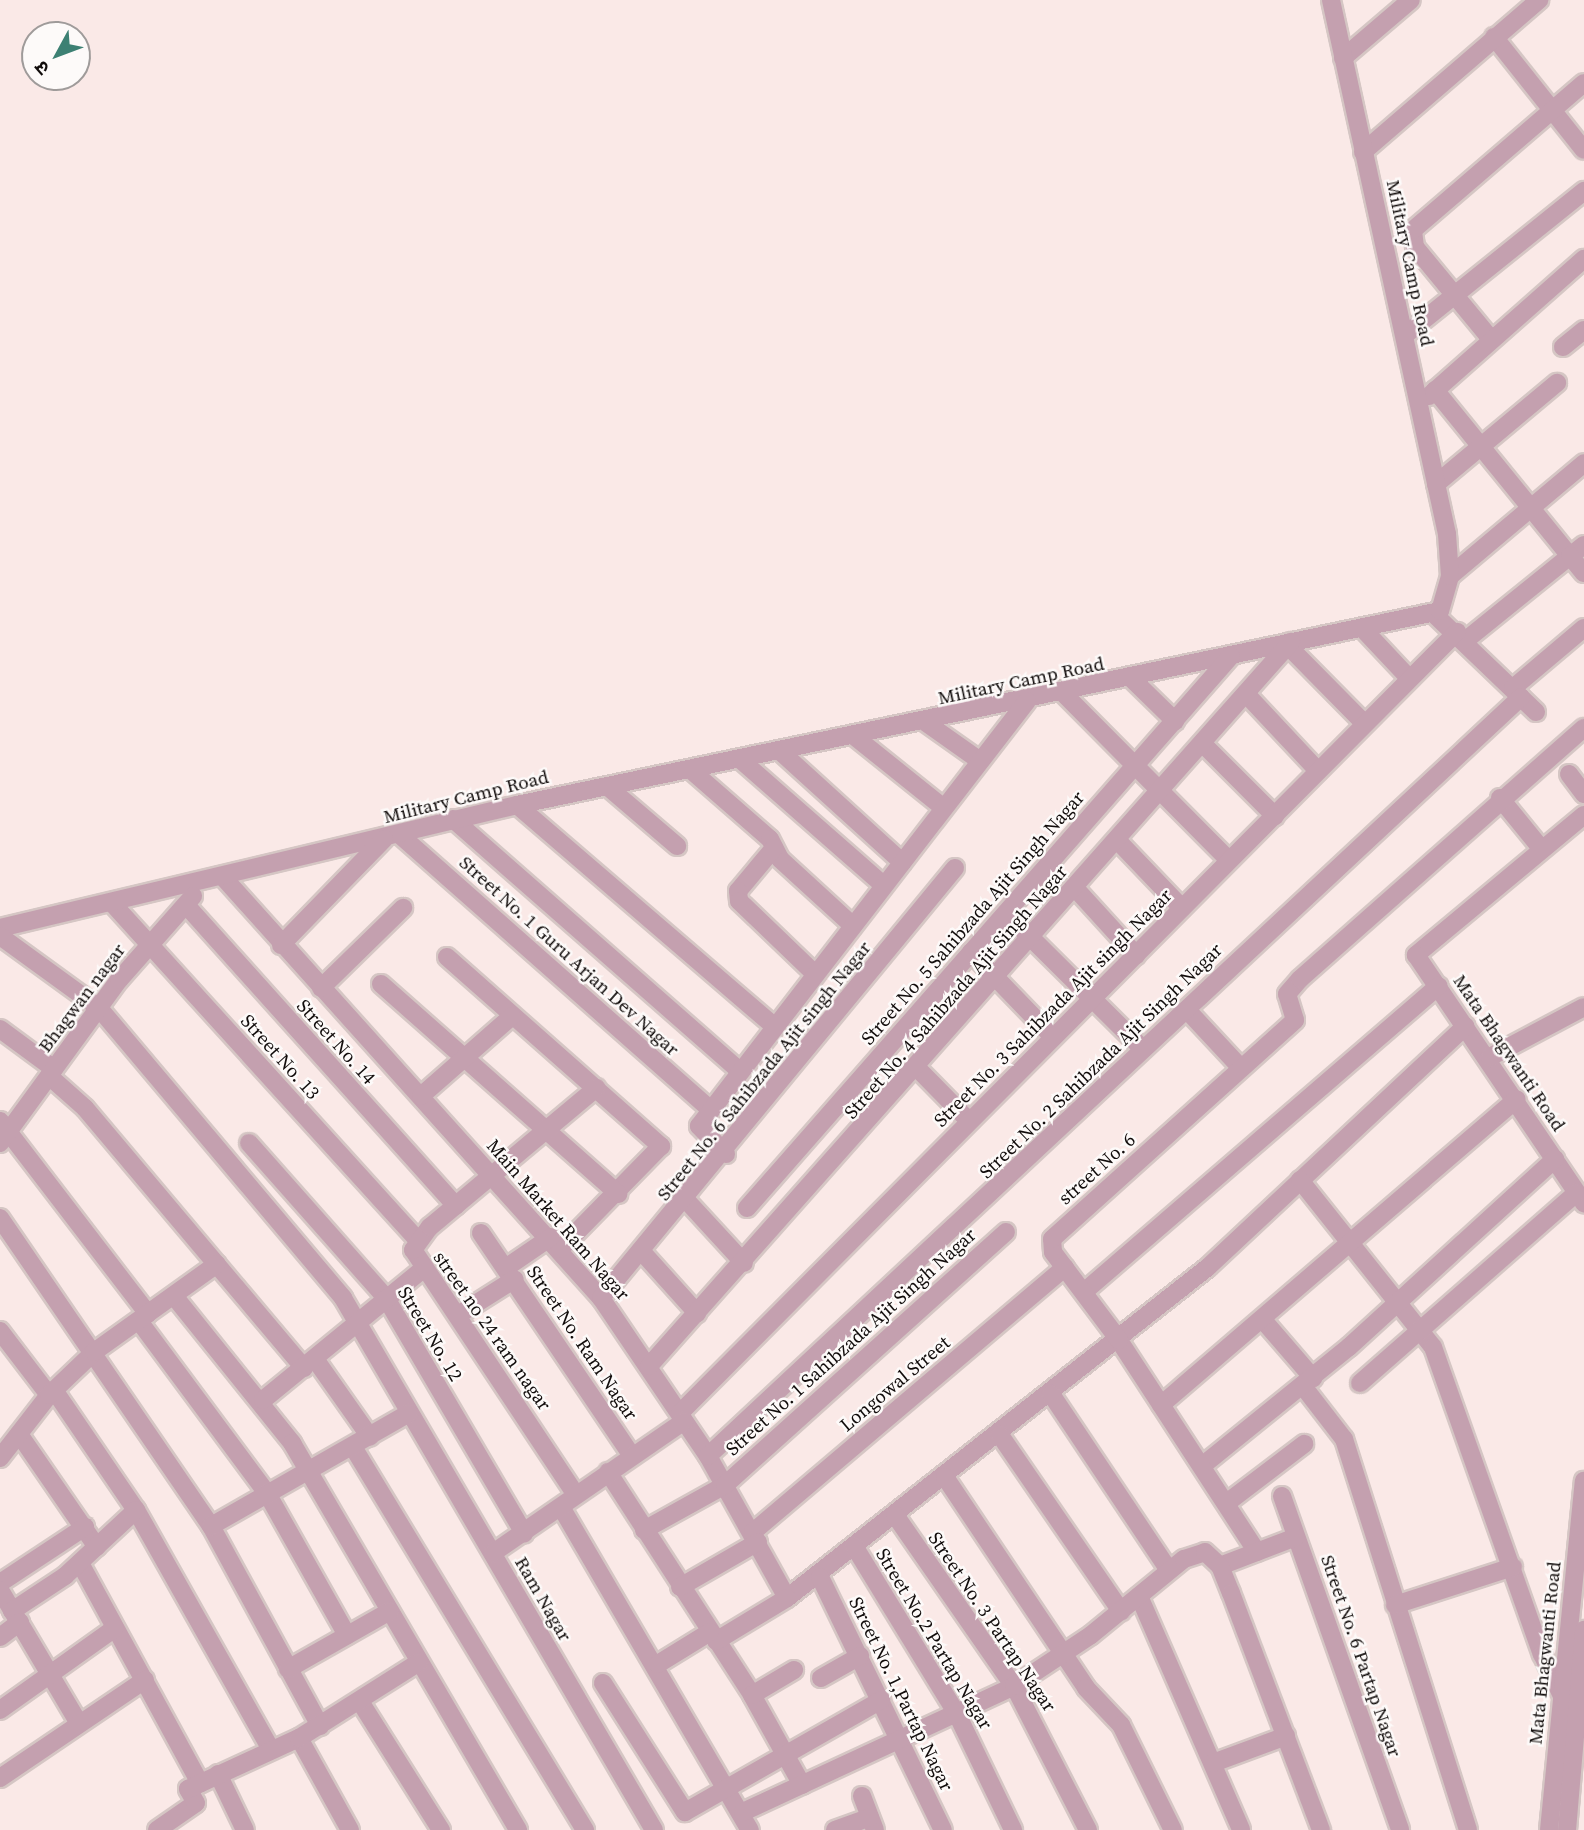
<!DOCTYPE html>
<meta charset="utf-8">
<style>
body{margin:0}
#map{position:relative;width:1584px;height:1830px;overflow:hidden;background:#fae9e7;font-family:"Source Serif 4","Noto Sans Devanagari",serif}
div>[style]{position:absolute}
.roads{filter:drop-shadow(2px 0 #d5c6c4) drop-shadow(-2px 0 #d5c6c4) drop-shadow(0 2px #d5c6c4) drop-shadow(0 -2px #d5c6c4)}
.minor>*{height:18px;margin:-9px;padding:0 9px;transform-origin:9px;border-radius:9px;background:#c4a0af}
span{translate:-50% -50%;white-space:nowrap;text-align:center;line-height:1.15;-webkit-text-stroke:5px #fdfaf9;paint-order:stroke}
.street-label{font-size:19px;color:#110c0b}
.north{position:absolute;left:21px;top:21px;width:70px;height:70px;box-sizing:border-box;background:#fdfaf9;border:2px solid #9f9b9a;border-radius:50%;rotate:229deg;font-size:19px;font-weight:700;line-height:28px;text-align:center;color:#110c0b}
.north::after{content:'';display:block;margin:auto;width:24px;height:32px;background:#3d8073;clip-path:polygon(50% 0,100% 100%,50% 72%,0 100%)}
</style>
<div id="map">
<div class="roads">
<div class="minor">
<i style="left:1494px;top:37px;width:144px;rotate:51.5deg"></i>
<i style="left:1343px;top:58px;width:89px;rotate:-40.5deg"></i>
<i style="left:1363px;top:152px;width:233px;rotate:-40.8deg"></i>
<i style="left:1405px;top:335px;width:230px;rotate:-38.8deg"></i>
<i style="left:1490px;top:338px;width:118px;rotate:-129.5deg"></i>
<i style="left:1415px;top:247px;width:17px;rotate:-97deg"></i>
<i style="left:1413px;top:230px;width:225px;rotate:-40.7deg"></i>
<i style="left:1563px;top:347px;width:27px;rotate:-39deg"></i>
<i style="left:1435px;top:390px;width:214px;rotate:50.9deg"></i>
<i style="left:1570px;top:556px;width:18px;rotate:-38deg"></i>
<i style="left:1429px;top:396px;width:207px;rotate:-41.5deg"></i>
<i style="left:1436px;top:484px;width:158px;rotate:-39.9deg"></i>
<i style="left:1450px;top:576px;width:175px;rotate:-40.1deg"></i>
<i style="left:1435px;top:615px;width:140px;rotate:43.8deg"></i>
<i style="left:1363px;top:629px;width:67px;rotate:46.8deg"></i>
<i style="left:1466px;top:640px;width:134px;rotate:-38.9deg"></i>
<i style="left:1570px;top:556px;width:22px;rotate:51deg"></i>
<i style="left:1288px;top:646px;width:108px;rotate:45.4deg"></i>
<i style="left:1133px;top:680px;width:59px;rotate:44.3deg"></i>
<i style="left:1513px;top:688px;width:93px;rotate:-40.2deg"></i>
<i style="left:1064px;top:694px;width:234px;rotate:45.2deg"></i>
<i style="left:1247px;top:695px;width:104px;rotate:46.9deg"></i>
<i style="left:925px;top:722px;width:67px;rotate:35.3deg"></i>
<i style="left:854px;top:736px;width:115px;rotate:38.7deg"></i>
<i style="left:1203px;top:744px;width:102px;rotate:45deg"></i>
<i style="left:781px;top:752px;width:164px;rotate:42.3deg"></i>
<i style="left:742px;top:761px;width:188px;rotate:41.3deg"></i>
<i style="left:692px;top:771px;width:103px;rotate:41.1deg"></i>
<i style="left:770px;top:839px;width:22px;rotate:63deg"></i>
<i style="left:780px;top:859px;width:99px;rotate:42.5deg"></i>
<i style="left:1569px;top:774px;width:25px;rotate:53deg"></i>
<i style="left:608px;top:787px;width:91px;rotate:40.5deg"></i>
<i style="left:1500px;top:798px;width:63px;rotate:50.8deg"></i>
<i style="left:517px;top:805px;width:339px;rotate:40.7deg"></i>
<i style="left:1584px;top:815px;width:219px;rotate:140.2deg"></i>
<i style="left:1416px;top:955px;width:300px;rotate:55.9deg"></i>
<i style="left:453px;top:819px;width:381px;rotate:41.3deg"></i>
<i style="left:400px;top:835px;width:414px;rotate:41.5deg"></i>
<i style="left:1117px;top:840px;width:94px;rotate:46.3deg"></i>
<i style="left:774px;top:848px;width:56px;rotate:129.9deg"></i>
<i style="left:738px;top:891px;width:10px;rotate:84deg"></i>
<i style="left:739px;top:901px;width:105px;rotate:43.8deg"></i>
<i style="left:223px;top:877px;width:566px;rotate:48.08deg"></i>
<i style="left:601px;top:1298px;width:191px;rotate:55.9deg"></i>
<i style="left:708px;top:1456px;width:162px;rotate:60.9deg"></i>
<i style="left:787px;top:1598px;width:534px;rotate:-38.16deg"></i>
<i style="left:1207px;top:1268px;width:354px;rotate:-43.1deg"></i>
<i style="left:1075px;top:888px;width:91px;rotate:47.7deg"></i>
<i style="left:112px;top:903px;width:454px;rotate:47.8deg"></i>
<i style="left:186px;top:905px;width:404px;rotate:48.1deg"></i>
<i style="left:1006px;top:913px;width:193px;rotate:44.8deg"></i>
<i style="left:0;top:928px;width:531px;rotate:-13.38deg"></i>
<i style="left:517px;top:805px;width:943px;rotate:-11.87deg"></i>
<i style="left:1440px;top:611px;width:36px;rotate:-74deg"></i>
<i style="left:1450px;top:576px;width:42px;rotate:-94.1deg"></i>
<i style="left:1447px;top:534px;width:546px;rotate:-102.26deg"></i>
<i style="left:0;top:936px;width:122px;rotate:36deg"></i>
<i style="left:99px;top:1008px;width:379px;rotate:49.9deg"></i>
<i style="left:343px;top:1298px;width:616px;rotate:59.69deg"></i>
<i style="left:281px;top:945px;width:148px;rotate:-45.8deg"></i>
<i style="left:971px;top:952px;width:118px;rotate:46deg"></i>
<i style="left:447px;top:957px;width:286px;rotate:41.5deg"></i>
<i style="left:661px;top:1146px;width:144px;rotate:134.4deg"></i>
<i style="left:381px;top:984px;width:317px;rotate:41.5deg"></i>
<i style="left:321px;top:988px;width:115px;rotate:-44.3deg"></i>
<i style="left:1187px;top:1010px;width:79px;rotate:47deg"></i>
<i style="left:0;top:1029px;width:67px;rotate:36.5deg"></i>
<i style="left:1490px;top:1057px;width:106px;rotate:-28deg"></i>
<i style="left:917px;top:1068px;width:74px;rotate:45.5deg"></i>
<i style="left:49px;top:1076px;width:48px;rotate:41.6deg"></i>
<i style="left:85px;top:1108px;width:340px;rotate:49.9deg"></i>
<i style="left:421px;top:1096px;width:121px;rotate:-41.3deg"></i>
<i style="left:0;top:1121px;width:243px;rotate:52.5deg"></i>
<i style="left:0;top:1143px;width:202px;rotate:-53.9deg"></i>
<i style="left:119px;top:980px;width:112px;rotate:-48.6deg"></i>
<i style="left:249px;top:1143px;width:207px;rotate:48.5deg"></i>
<i style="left:386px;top:1298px;width:273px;rotate:59.6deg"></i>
<i style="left:726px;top:1154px;width:39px;rotate:-134deg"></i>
<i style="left:699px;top:1126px;width:537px;rotate:-52.34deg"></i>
<i style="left:1300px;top:1180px;width:213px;rotate:51.5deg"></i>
<i style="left:1433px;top:1347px;width:326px;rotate:70.5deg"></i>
<i style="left:1542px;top:1654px;width:47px;rotate:64.5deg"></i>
<i style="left:687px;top:1201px;width:84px;rotate:47.4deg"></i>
<i style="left:747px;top:1208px;width:734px;rotate:-48.76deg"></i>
<i style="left:0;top:1218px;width:373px;rotate:55.6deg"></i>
<i style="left:211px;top:1526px;width:228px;rotate:61.4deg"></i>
<i style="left:481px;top:1233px;width:269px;rotate:55.9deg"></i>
<i style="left:643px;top:1253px;width:81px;rotate:48deg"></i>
<i style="left:507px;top:1267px;width:53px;rotate:-34.3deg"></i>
<i style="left:1085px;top:1291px;width:467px;rotate:-40.8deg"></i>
<i style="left:174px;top:1296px;width:189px;rotate:51.2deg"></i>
<i style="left:292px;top:1443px;width:448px;rotate:59.7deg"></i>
<i style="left:601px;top:1298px;width:557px;rotate:-50.54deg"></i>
<i style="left:458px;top:1315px;width:67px;rotate:-32.3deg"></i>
<i style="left:1263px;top:1320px;width:77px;rotate:49.2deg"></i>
<i style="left:139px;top:1321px;width:217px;rotate:53.4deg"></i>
<i style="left:268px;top:1495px;width:161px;rotate:60.6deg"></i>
<i style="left:0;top:1331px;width:81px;rotate:52.6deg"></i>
<i style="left:315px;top:1359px;width:95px;rotate:54.8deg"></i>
<i style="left:649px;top:1366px;width:968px;rotate:-48.44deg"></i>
<i style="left:1360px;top:1383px;width:288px;rotate:-41.3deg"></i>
<i style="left:1303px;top:1386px;width:67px;rotate:52.3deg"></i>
<i style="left:1344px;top:1439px;width:410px;rotate:72.4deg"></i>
<i style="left:54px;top:1390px;width:145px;rotate:55.7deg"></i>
<i style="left:136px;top:1510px;width:275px;rotate:60.6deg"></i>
<i style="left:1051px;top:1394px;width:212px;rotate:56.2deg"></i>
<i style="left:263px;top:1400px;width:208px;rotate:-39.3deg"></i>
<i style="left:1161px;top:1405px;width:469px;rotate:-40.7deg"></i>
<i style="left:680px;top:1413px;width:1102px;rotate:-45.15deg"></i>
<i style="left:19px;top:1434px;width:137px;rotate:55.4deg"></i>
<i style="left:1000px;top:1435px;width:214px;rotate:55.5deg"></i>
<i style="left:353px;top:1447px;width:448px;rotate:58.8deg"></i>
<i style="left:708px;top:1456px;width:1112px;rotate:-43.03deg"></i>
<i style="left:0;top:1458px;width:80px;rotate:-52.1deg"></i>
<i style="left:49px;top:1395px;width:62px;rotate:-43.7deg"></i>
<i style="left:94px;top:1352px;width:151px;rotate:-35.6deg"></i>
<i style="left:1202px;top:1466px;width:189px;rotate:-39deg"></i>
<i style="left:1349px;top:1347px;width:279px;rotate:-42.4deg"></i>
<i style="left:608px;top:1472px;width:265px;rotate:57.1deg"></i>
<i style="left:752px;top:1695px;width:103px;rotate:60.9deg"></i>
<i style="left:945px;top:1477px;width:254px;rotate:56.2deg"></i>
<i style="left:1086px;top:1688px;width:51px;rotate:46.6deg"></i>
<i style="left:1121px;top:1725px;width:117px;rotate:63.7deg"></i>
<i style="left:576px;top:1495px;width:294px;rotate:-123.6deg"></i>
<i style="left:413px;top:1250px;width:29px;rotate:-54deg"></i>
<i style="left:430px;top:1227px;width:217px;rotate:-39.9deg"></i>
<i style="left:1282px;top:1496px;width:354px;rotate:70.5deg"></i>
<i style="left:1228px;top:1502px;width:96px;rotate:-37.3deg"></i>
<i style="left:561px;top:1507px;width:374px;rotate:59.7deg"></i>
<i style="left:895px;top:1515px;width:208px;rotate:55.2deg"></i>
<i style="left:1014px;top:1686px;width:162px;rotate:62.8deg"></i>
<i style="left:211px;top:1526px;width:228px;rotate:-29.7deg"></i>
<i style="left:644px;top:1530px;width:93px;rotate:-29.1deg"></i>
<i style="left:725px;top:1485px;width:378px;rotate:-42deg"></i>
<i style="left:753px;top:1532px;width:409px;rotate:-40.3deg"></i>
<i style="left:854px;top:1546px;width:197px;rotate:58.5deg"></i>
<i style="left:957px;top:1714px;width:129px;rotate:64.2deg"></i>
<i style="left:1257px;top:1552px;width:253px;rotate:-123.1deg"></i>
<i style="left:1119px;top:1340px;width:110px;rotate:-126.9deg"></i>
<i style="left:1053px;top:1252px;width:13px;rotate:-94deg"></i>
<i style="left:1052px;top:1239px;width:327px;rotate:-42deg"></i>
<i style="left:1295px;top:1020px;width:27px;rotate:-107deg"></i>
<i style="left:1287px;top:994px;width:20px;rotate:-49deg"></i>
<i style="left:1300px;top:979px;width:379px;rotate:-41.5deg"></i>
<i style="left:493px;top:1553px;width:232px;rotate:-34.6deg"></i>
<i style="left:80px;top:1563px;width:251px;rotate:61.4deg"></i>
<i style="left:1220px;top:1566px;width:81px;rotate:-20.9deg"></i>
<i style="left:820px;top:1577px;width:281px;rotate:64.1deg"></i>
<i style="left:0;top:1583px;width:102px;rotate:-33.4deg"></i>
<i style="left:680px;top:1587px;width:90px;rotate:-30deg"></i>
<i style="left:0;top:1590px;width:153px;rotate:59.4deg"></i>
<i style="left:1139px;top:1596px;width:255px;rotate:66.4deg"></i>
<i style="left:1395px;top:1605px;width:124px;rotate:-17.9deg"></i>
<i style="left:12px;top:1611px;width:64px;rotate:-33.4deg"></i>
<i style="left:65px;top:1576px;width:97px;rotate:-42.9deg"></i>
<i style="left:0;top:1637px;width:25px;rotate:-37deg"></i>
<i style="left:716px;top:1641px;width:83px;rotate:-31.2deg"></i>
<i style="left:658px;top:1664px;width:61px;rotate:-31.6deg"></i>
<i style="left:288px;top:1669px;width:117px;rotate:-29.6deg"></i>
<i style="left:821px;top:1678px;width:45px;rotate:-29.4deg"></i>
<i style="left:603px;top:1683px;width:153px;rotate:57.6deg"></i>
<i style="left:685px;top:1812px;width:226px;rotate:-29.7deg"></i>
<i style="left:752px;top:1695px;width:49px;rotate:-30.8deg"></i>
<i style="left:361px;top:1703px;width:150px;rotate:57.8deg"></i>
<i style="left:0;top:1710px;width:141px;rotate:-35.5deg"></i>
<i style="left:299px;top:1738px;width:105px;rotate:61deg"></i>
<i style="left:1213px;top:1763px;width:78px;rotate:-20.3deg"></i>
<i style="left:218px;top:1774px;width:62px;rotate:64.3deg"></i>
<i style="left:0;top:1778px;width:175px;rotate:-34.1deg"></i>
<i style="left:862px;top:1796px;width:36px;rotate:69deg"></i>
<i style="left:743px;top:1812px;width:299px;rotate:-24.9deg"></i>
<i style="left:1014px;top:1686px;width:92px;rotate:-33.5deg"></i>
<i style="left:1091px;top:1635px;width:120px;rotate:-39.3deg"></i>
<i style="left:1184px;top:1559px;width:22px;rotate:-18deg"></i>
<i style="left:1205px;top:1552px;width:21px;rotate:43deg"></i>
<i style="left:1220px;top:1566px;width:29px;rotate:68deg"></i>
<i style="left:1231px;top:1593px;width:254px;rotate:69.2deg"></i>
<i style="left:157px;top:1830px;width:47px;rotate:-34.7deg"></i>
<i style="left:196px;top:1803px;width:16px;rotate:-120deg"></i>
<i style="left:188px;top:1789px;width:122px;rotate:-24.7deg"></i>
<i style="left:299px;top:1738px;width:142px;rotate:-32.3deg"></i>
<i style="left:835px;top:1830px;width:37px;rotate:-20deg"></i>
<i style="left:1549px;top:1830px;width:351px;rotate:-84.3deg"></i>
<i style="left:1567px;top:1830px;width:201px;rotate:-85.1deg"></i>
</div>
</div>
<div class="street-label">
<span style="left:1410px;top:263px;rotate:78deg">Military Camp Road</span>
<span style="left:1021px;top:681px;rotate:-12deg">Military Camp Road</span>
<span style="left:466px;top:797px;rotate:-14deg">Military Camp Road</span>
<span style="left:973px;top:918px;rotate:-49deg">Street No. 5 Sahibzada Ajit Singh Nagar</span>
<span style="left:569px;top:956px;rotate:42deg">Street No. 1 Guru Arjan Dev Nagar</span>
<span style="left:956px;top:992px;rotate:-49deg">Street No. 4 Sahibzada Ajit Singh Nagar</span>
<span style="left:82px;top:998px;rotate:-53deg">Bhagwan nagar</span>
<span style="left:1053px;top:1008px;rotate:-45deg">Street No. 3 Sahibzada Ajit singh Nagar</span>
<span style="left:336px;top:1042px;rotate:48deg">Street No. 14</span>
<span style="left:1509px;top:1053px;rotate:56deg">Mata Bhagwanti Road</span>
<span style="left:280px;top:1057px;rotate:48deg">Street No. 13</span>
<span style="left:1101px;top:1061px;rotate:-44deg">Street No. 2 Sahibzada Ajit Singh Nagar</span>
<span style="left:764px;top:1071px;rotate:-51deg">Street No. 6 Sahibzada Ajit singh Nagar</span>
<span style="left:1097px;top:1169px;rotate:-42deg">street No. 6</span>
<span style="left:558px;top:1220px;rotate:49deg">Main Market Ram Nagar</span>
<span style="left:492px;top:1331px;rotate:55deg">street no 24 ram nagar</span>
<span style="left:430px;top:1334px;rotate:59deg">Street No. 12</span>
<span style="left:851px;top:1342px;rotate:-42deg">Street No. 1 Sahibzada Ajit Singh Nagar</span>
<span style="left:582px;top:1343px;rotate:56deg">Street No. Ram Nagar</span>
<span style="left:895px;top:1384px;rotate:-40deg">Longowal Street</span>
<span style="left:543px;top:1599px;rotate:60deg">Ram Nagar</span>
<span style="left:992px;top:1622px;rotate:56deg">Street No. 3 Partap Nagar</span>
<span style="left:934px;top:1639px;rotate:59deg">Street No.2 Partap Nagar</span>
<span style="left:1545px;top:1653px;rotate:-84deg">Mata Bhagwanti Road</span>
<span style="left:1361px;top:1656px;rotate:71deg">Street No. 6 Partap Nagar</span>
<span style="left:901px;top:1694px;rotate:64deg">Street No. 1,Partap Nagar</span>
</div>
<div class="north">उ</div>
</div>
